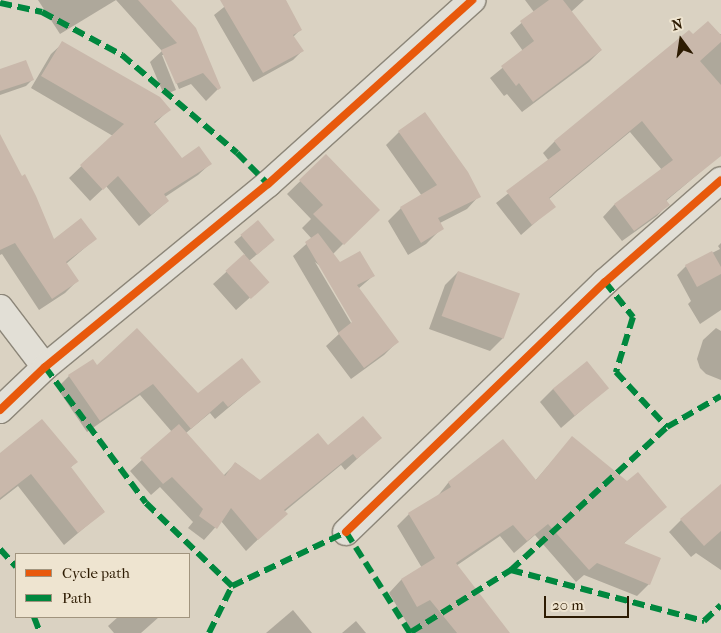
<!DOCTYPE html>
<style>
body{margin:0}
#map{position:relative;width:721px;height:633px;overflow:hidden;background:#dad2c2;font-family:"IM FELL French Canon",serif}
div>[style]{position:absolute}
.shadow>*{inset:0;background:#0003}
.building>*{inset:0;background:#c9b8ab;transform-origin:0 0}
.roads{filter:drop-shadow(1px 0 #8c8679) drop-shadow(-1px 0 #8c8679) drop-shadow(0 1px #8c8679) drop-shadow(0 -1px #8c8679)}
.minor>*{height:26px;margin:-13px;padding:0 13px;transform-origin:13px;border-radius:13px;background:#e2dfd6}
.quiet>*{height:6px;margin-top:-3px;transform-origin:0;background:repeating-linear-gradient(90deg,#00873e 0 12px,transparent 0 18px)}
.cycleway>*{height:8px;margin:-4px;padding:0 4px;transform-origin:4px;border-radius:4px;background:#e8590c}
span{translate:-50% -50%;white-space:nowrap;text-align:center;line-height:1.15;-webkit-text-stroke:5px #eee4d0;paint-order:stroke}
.legend{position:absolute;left:15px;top:553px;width:175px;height:65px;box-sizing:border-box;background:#eee4d0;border:1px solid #a1947e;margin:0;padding:6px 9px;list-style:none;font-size:15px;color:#2d1b02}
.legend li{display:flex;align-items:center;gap:10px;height:25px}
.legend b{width:25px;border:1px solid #a1947e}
.north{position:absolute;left:656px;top:15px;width:50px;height:50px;-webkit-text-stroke:4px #eee4d0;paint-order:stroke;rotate:346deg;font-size:14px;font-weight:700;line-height:20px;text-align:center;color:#2d1b02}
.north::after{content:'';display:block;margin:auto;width:18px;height:22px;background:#2d1b02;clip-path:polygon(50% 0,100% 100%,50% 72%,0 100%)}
.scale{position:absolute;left:544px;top:596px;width:85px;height:22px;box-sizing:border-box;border:2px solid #2d1b02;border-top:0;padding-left:6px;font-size:15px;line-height:18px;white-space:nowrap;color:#2d1b02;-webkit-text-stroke:4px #eee4d0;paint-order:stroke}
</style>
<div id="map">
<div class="shadow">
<i style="clip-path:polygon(38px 0,116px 0,60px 34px)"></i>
<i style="clip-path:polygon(116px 0,170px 0,220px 87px,206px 101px,191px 84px,179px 89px,165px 55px,162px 55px,176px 90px,164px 95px,150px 62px,162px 51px)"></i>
<i style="clip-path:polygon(233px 0,284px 0,300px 30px,293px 37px,302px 51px,293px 60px,253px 82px,214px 15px)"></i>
<i style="clip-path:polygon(525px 0,584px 0,571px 12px,601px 50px,589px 62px,522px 112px,507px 94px,504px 96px,490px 78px,523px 51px,510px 33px,534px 12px)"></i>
<i style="clip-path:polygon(689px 32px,693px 36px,721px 34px,721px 147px,718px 157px,666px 201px,668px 204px,657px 216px,622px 241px,603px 217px,614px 205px,662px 170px,630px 132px,549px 199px,554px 206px,521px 235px,496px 203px,549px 161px,543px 153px,554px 142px)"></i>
<i style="clip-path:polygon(63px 43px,169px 110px,154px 124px,181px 159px,210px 164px,198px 175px,165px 197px,168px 201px,139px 226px,106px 186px,90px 201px,69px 178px,113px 136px,31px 88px,51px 54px)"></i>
<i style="clip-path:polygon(0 70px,32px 80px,26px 86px,0 95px)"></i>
<i style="clip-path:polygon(399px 132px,479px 196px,467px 209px,438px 224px,439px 231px,426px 244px,408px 255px,388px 221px,401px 208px,422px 196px,386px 145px)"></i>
<i style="clip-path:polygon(0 137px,53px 241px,95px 239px,66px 264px,77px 281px,65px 293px,39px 310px,2px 254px,0 255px)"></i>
<i style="clip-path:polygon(evenodd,326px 156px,378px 209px,332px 255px,339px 264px,373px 276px,358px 289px,397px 342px,384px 355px,351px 379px,326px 346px,339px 334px,293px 256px,312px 239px,302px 228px,311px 219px,287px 194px,326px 156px,315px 262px,320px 266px,357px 327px,354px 328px,315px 262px)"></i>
<i style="clip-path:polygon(258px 222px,267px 246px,249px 261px,267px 282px,236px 310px,213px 284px,245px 255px,234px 242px)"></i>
<i style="clip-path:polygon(721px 243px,721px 310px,700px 324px,688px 304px,691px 301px,677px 275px,686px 266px,720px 249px,718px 246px)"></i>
<i style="clip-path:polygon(458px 272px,503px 338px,490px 351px,429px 329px,445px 285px)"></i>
<i style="clip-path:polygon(716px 328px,721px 331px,721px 380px,706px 374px,700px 368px,697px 359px,703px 340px)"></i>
<i style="clip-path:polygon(97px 367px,198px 395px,259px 382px,215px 419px,210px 413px,186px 433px,223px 476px,236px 463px,260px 482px,328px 447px,368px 449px,345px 470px,341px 465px,284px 512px,275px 523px,246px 551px,221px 521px,204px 540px,188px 528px,193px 522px,160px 487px,151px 495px,130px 471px,172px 432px,140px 395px,87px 432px,57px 388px,69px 376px)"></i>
<i style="clip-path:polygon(607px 388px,561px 428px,540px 402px,553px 389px)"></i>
<i style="clip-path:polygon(572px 438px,627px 483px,665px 507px,623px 544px,649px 584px,637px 596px,584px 575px,576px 582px,535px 535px,514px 553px,500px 536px,456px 566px,503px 633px,413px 633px,389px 593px,401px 580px,422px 568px,397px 526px,409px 514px,437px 497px,448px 483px,503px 441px,535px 481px)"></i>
<i style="clip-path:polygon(0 455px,76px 462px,70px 468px,104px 511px,64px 545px,18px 486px,0 500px)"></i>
<i style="clip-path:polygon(721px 491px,721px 570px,696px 553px,691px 557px,669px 532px,681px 520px)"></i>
<i style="clip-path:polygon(293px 610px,312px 633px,266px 633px)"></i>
<i style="clip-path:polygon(118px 617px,159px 617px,141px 633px,114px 633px,108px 626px)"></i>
<i style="clip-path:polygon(356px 621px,366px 633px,342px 633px)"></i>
</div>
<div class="building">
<i style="clip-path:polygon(138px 0,171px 0,196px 28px,221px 88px,218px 90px,203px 73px,176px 84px,161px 50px,177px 43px)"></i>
<i style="clip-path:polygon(220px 0,286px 0,302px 30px,293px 35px,304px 51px,263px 73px)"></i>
<i style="clip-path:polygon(549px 0,563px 0,602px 50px,533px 102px,519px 83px,516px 86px,501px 66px,534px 41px,520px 21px)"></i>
<i style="clip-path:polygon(708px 21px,721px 35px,721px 42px,700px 61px,721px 85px,721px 156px,666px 200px,670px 205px,634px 231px,614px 204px,673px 160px,642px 121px,549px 198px,556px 207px,532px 225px,506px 191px,561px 150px,554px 141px,689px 30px,693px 34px)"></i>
<i style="clip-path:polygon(62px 41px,160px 97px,171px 110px,154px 122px,182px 158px,199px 146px,212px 164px,164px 194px,169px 201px,151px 215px,118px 176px,103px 190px,80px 165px,124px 124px,41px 76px)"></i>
<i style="clip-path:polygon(26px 60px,34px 80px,0 91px,0 69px)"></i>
<i style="clip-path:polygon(425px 112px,468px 172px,481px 197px,438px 218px,444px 229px,421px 243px,400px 207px,437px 185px,398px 131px)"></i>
<i style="clip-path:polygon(0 134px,22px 176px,25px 174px,36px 196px,54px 239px,81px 218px,97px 239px,66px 262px,79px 281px,52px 299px,15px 243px,0 250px)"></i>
<i style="clip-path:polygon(326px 154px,380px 210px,344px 245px,313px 214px,323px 205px,299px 180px)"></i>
<i style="left:258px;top:220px;width:26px;height:23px;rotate:50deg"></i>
<i style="clip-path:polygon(318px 233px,340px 262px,360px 251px,375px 276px,357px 285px,399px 342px,364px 368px,338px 333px,352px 322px,305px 242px)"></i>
<i style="clip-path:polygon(712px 251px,721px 267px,721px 274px,697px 287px,685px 265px)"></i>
<i style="left:244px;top:254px;width:38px;height:25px;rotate:48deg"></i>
<i style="left:458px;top:271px;width:66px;height:48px;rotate:20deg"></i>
<i style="clip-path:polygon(137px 328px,198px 393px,242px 358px,261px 382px,228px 407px,223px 401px,191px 429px,153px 384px,100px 421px,68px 375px,93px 359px,97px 365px)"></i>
<i style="left:587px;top:361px;width:35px;height:44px;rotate:51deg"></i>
<i style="clip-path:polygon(363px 416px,382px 438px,357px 459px,353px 454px,284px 510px,288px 514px,258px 540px,231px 508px,217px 529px,199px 516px,203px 509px,172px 477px,163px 484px,140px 458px,179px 424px,225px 476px,235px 462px,260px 480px,318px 433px,328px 445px)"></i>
<i style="clip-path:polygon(42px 419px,78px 462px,71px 467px,105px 512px,78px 533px,31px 474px,0 498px,0 453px)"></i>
<i style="clip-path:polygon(572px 436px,627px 481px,638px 472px,667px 507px,624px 543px,661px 558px,650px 585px,597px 563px,589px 570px,548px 524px,527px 541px,513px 525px,456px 563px,510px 633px,457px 633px,430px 600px,417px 607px,401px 579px,435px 558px,408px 513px,451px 487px,448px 482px,503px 439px,536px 480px)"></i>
<i style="clip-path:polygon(721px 484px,721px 531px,704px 546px,680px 519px)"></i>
</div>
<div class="roads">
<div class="minor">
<i style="left:0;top:308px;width:74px;rotate:52.7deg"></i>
<i style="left:0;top:410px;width:62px;rotate:-43.7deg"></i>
<i style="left:45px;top:367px;width:288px;rotate:-39.4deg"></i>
<i style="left:268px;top:184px;width:275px;rotate:-42deg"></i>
<i style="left:346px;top:532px;width:360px;rotate:-44deg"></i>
<i style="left:605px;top:282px;width:154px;rotate:-41.3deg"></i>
</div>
</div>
<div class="quiet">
<i style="left:0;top:3px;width:43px;rotate:12.1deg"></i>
<i style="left:42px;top:12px;width:91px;rotate:28.3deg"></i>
<i style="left:122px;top:55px;width:151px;rotate:40.4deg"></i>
<i style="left:237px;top:153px;width:44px;rotate:45deg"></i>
<i style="left:605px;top:282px;width:45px;rotate:51.3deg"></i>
<i style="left:633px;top:317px;width:58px;rotate:107.2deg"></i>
<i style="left:616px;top:372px;width:75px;rotate:47.2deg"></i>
<i style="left:667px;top:427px;width:62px;rotate:-29.9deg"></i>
<i style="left:45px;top:367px;width:169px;rotate:53.4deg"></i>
<i style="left:146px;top:503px;width:120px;rotate:44deg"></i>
<i style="left:232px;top:586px;width:126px;rotate:-25.3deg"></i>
<i style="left:346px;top:532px;width:120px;rotate:57.6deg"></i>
<i style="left:0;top:549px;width:24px;rotate:48deg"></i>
<i style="left:511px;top:570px;width:212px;rotate:-42.5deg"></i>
<i style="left:34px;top:617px;width:17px;rotate:69deg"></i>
<i style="left:411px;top:632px;width:118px;rotate:-31.8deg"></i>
<i style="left:511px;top:570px;width:200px;rotate:14.8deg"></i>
<i style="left:704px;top:621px;width:23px;rotate:-43deg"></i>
<i style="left:209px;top:633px;width:52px;rotate:-63.9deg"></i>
</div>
<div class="cycleway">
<i style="left:0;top:410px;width:62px;rotate:-43.7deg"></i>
<i style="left:45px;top:367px;width:288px;rotate:-39.4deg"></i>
<i style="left:268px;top:184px;width:275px;rotate:-42deg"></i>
<i style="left:346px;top:532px;width:360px;rotate:-44deg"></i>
<i style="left:605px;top:282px;width:154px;rotate:-41.3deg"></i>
</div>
<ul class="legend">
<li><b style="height:6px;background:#e8590c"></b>Cycle path</li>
<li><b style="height:6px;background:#00873e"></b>Path</li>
</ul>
<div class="north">N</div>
<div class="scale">20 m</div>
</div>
